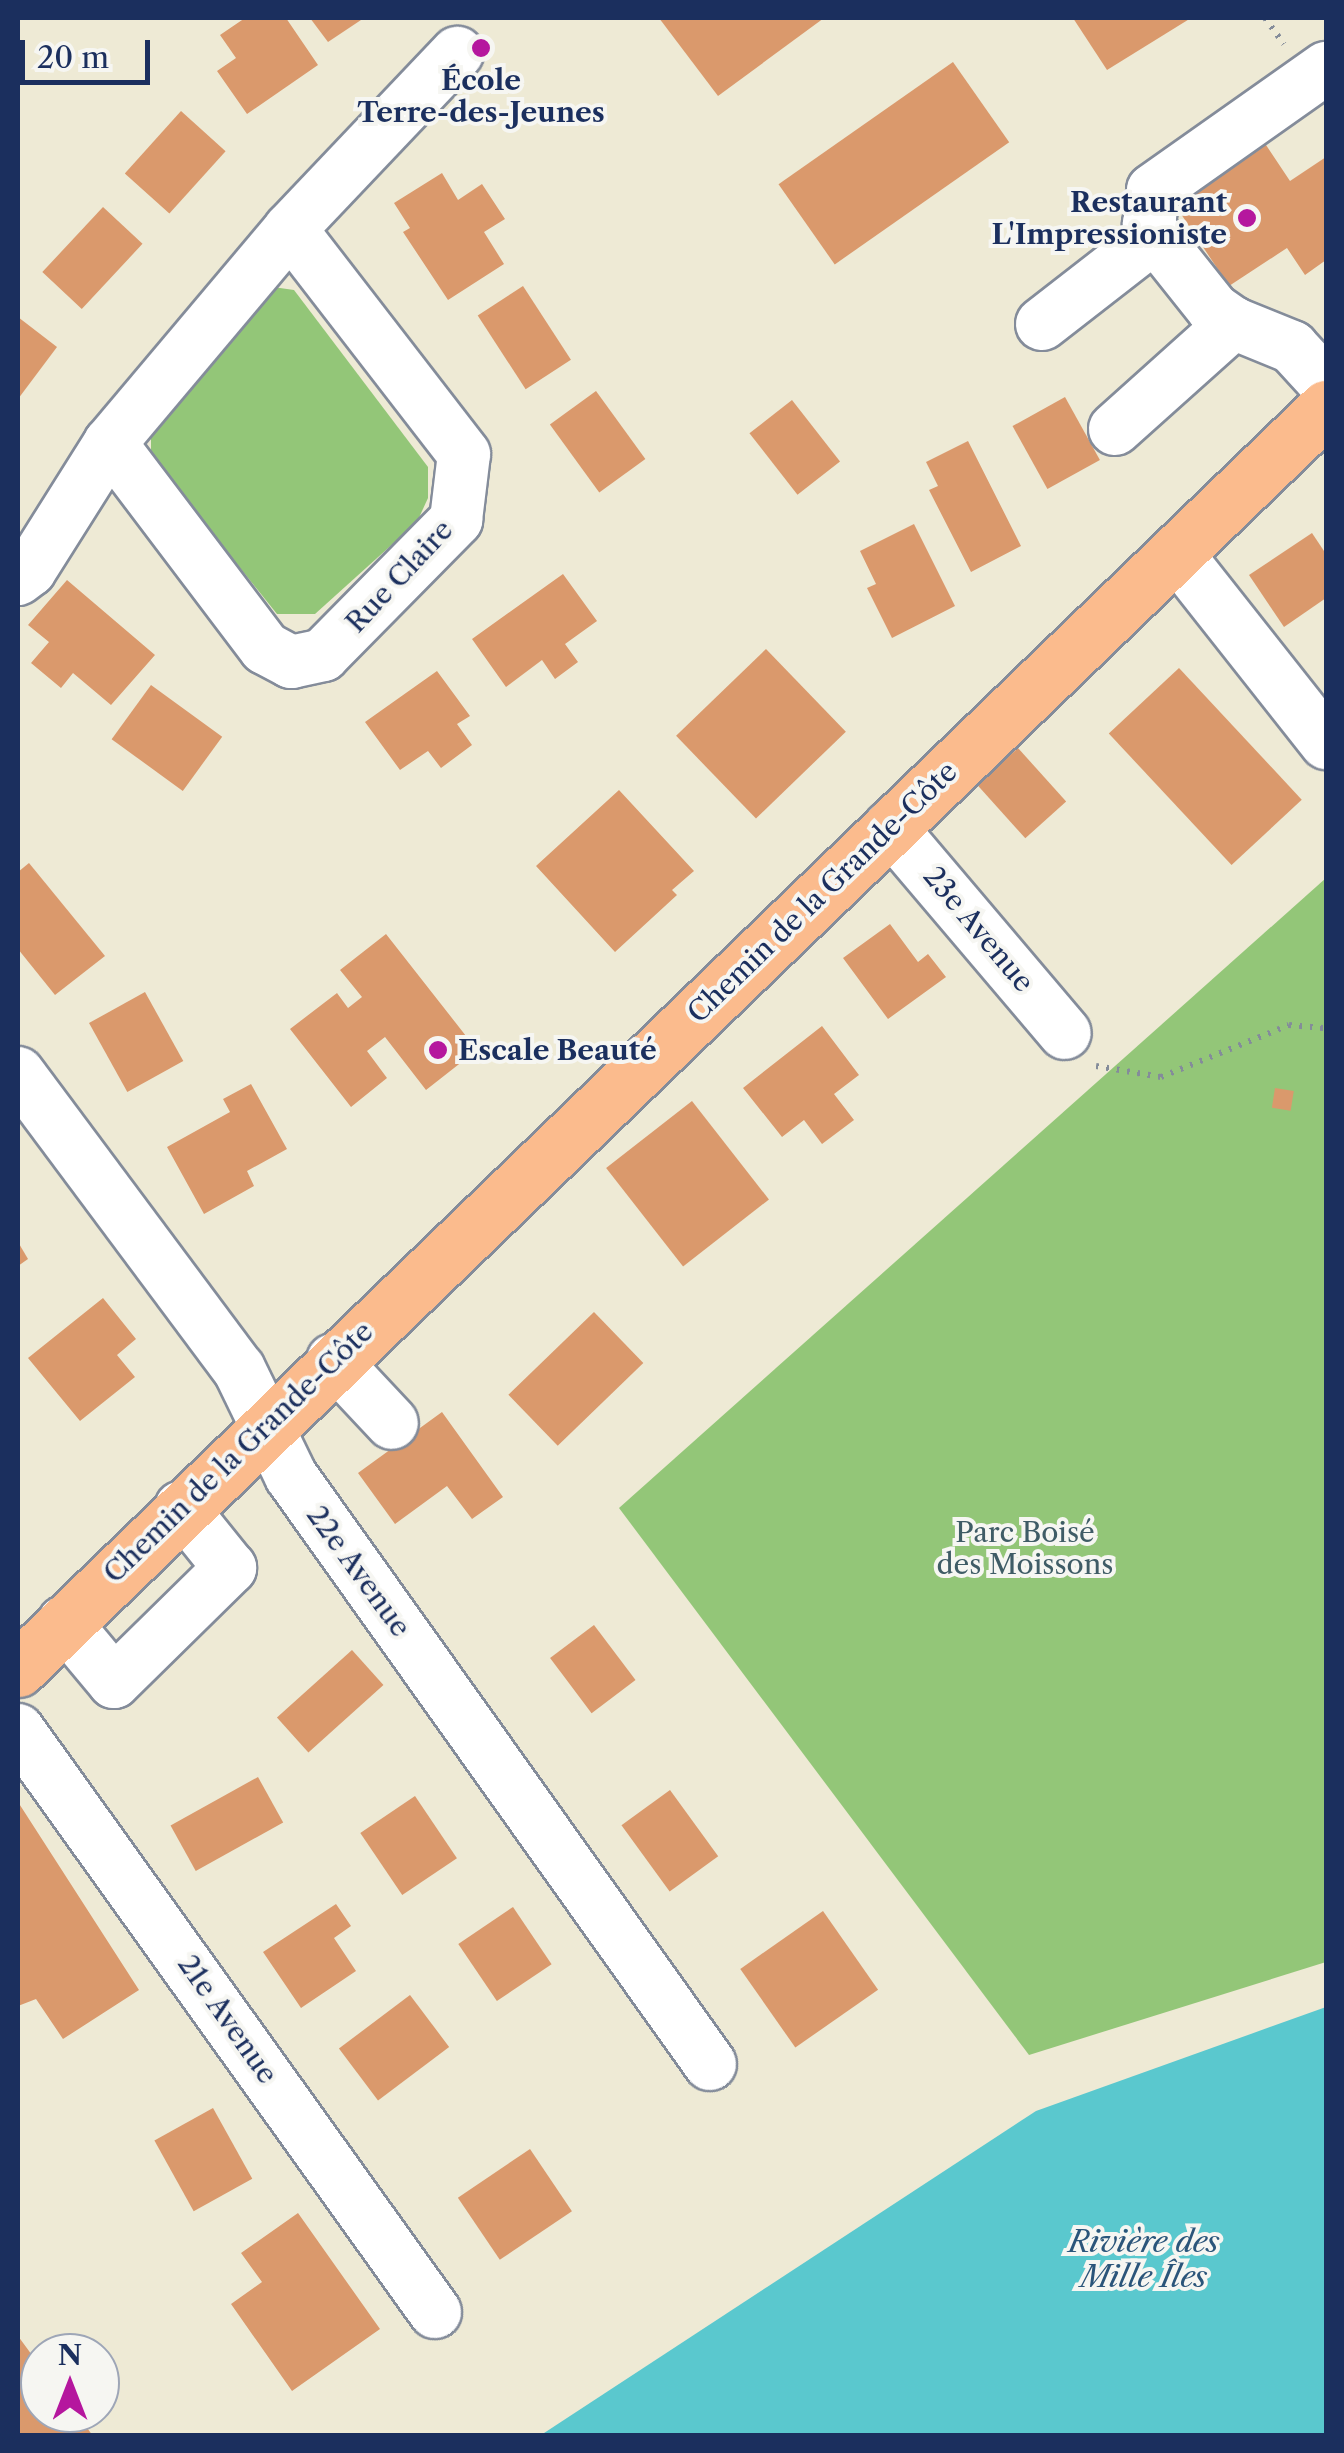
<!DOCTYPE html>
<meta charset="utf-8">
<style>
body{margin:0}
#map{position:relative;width:1344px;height:2453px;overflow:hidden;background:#eeead5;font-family:"Libre Caslon Text",serif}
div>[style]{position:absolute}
.green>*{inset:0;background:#93c678}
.water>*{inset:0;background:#5ac8ce}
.building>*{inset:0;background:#da996c;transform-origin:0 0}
.path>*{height:6px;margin-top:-3px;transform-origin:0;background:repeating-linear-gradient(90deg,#848c9a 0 2.5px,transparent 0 10.5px)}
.roads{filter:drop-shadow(2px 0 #848c9a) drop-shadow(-2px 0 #848c9a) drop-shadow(0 2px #848c9a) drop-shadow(0 -2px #848c9a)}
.minor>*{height:52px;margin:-26px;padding:0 26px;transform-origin:26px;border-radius:26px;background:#fff}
.major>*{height:55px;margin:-27.5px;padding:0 27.5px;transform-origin:27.5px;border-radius:27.5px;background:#fbbb8d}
.dots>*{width:28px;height:28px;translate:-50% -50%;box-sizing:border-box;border:5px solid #f6f6f2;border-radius:50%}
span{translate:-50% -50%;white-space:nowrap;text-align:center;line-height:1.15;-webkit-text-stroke:8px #f6f6f2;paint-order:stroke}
.poi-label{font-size:28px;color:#1b2f5e;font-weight:700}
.right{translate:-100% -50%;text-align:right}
.left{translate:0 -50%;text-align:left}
.street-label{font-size:28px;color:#1b2f5e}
.park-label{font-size:28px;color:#3f5c66}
.water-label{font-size:30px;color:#2b557a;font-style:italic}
.frame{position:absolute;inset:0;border:20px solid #1b2f5e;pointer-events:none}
.north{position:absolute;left:20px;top:2333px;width:100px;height:100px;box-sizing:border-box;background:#f6f6f2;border:2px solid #9ea6b7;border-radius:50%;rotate:0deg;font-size:28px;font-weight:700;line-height:40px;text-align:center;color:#1b2f5e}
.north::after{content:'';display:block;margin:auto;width:35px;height:45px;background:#b5179e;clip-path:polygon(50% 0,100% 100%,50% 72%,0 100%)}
.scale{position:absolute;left:20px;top:40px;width:130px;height:45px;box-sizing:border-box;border:5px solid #1b2f5e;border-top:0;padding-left:12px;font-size:30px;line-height:35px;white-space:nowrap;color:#1b2f5e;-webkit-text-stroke:8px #f6f6f2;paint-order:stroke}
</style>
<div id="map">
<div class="green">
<i style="clip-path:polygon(266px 286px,294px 290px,428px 467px,428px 498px,417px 522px,315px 614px,277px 614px,151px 457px,151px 423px)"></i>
<i style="clip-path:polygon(1326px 878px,1326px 1962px,1029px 2055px,619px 1508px)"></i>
</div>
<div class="water">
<i style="clip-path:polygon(1326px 2007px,1326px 2435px,541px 2435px,1036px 2111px)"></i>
</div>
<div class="building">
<i style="clip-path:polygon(245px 18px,286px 18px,318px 65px,247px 114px,217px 71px,236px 58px,220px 35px)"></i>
<i style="clip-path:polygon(310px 18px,364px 18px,328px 42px)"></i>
<i style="clip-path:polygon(659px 18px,824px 18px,718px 96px)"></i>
<i style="clip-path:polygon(1073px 18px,1191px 18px,1107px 70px)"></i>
<i style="left:953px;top:62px;width:98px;height:213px;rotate:55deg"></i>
<i style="left:181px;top:111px;width:60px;height:84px;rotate:42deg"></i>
<i style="clip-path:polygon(1254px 127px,1290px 181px,1326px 157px,1326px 260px,1305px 275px,1287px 248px,1229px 286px,1163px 187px)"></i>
<i style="clip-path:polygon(442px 173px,458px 200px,482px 184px,505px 219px,484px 232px,504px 264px,448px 300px,403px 232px,410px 228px,394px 203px)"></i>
<i style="left:103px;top:207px;width:54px;height:89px;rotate:43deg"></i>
<i style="left:523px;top:286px;width:88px;height:54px;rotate:57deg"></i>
<i style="clip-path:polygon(18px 317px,57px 347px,18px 399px)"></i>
<i style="left:596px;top:391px;width:84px;height:57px;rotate:54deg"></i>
<i style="left:1065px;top:397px;width:72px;height:60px;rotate:61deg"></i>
<i style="left:792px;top:400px;width:78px;height:54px;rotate:52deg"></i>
<i style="clip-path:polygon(968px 441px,1021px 546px,971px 572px,929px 490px,938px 486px,926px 462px)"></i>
<i style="clip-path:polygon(914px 524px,955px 606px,892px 638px,867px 588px,876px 584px,860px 551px)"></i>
<i style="clip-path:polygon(1312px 533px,1326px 554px,1326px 598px,1284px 627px,1249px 575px)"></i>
<i style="clip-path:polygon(563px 574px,597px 621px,565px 644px,578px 662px,555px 679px,542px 660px,506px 687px,472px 639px)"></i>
<i style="clip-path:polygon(67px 580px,155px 655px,111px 705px,73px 673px,61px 688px,31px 663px,49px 642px,28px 625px)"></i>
<i style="left:766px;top:649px;width:115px;height:125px;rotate:46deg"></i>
<i style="left:1179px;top:668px;width:180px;height:96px;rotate:47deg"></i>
<i style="clip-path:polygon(437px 671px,470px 716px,457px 724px,472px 745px,441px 768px,428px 751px,400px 770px,365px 722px)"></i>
<i style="left:151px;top:685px;width:88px;height:67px;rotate:36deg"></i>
<i style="left:1018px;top:748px;width:72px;height:55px;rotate:48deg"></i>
<i style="clip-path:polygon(619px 790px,694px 871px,672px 890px,677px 895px,615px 952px,536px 866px)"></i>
<i style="clip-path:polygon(29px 863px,105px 956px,55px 995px,18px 949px,18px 872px)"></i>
<i style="clip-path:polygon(890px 924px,918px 962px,928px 954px,946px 977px,888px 1019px,843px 958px)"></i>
<i style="clip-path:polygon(386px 934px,477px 1050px,426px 1090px,385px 1037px,367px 1051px,387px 1078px,351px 1107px,290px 1029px,337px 993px,348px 1008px,362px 997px,340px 970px)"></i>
<i style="left:145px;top:992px;width:79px;height:64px;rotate:61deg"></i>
<i style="clip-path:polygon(822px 1026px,859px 1075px,834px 1094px,854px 1120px,822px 1144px,804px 1120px,782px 1137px,743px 1088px)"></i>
<i style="clip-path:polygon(251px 1084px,287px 1149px,247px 1171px,254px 1186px,204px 1214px,167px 1147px,230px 1112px,223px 1099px)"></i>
<i style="left:1275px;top:1088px;width:19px;height:20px;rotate:9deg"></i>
<i style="left:692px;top:1101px;width:125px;height:109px;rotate:52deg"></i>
<i style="clip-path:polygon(18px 1242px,28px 1259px,18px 1266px)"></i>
<i style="clip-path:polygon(103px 1298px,136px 1339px,117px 1355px,135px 1377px,80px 1421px,28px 1358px)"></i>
<i style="left:594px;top:1312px;width:71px;height:119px;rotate:46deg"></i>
<i style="clip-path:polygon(442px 1412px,503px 1497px,472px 1519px,447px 1486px,395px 1524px,358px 1473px)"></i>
<i style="left:594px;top:1625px;width:69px;height:55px;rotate:53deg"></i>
<i style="left:352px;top:1650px;width:47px;height:101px;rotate:48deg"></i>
<i style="left:258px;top:1777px;width:52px;height:100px;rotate:61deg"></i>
<i style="left:670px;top:1790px;width:82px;height:60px;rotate:54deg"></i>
<i style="left:415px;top:1796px;width:75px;height:66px;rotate:56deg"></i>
<i style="clip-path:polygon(18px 1802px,139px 1990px,63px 2039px,36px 1999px,18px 2006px)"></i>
<i style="clip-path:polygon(336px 1904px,351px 1926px,334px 1938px,356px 1971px,301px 2008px,263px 1952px)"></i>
<i style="left:513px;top:1907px;width:69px;height:66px;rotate:56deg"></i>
<i style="left:823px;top:1911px;width:96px;height:101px;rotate:55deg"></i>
<i style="left:410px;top:1995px;width:65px;height:89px;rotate:53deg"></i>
<i style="left:213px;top:2108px;width:81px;height:67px;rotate:61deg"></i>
<i style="left:530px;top:2149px;width:75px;height:87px;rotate:56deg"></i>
<i style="clip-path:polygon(298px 2213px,380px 2329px,292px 2391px,231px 2304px,262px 2282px,241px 2253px)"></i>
<i style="clip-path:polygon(18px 2336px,40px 2366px,40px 2413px,76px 2413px,93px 2436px,18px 2436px)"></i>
</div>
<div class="path">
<i style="left:1265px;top:18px;width:32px;rotate:54deg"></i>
<i style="left:1096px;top:1066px;width:66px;rotate:9.6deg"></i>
<i style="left:1161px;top:1077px;width:138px;rotate:-22.1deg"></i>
<i style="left:1289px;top:1025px;width:37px;rotate:5deg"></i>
</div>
<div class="roads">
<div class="minor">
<i style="left:1155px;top:236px;width:13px;rotate:-119deg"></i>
<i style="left:1149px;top:225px;width:35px;rotate:-83deg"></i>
<i style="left:1153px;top:190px;width:212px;rotate:-35.2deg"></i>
<i style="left:1042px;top:324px;width:143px;rotate:-37.9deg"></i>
<i style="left:1155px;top:236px;width:93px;rotate:51.5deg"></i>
<i style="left:1213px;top:309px;width:24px;rotate:35deg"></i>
<i style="left:1115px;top:429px;width:159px;rotate:-41.9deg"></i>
<i style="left:1233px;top:323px;width:64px;rotate:22.1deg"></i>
<i style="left:1292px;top:347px;width:50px;rotate:47.4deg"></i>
<i style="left:110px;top:443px;width:257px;rotate:52.9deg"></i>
<i style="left:265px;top:648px;width:30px;rotate:28deg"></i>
<i style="left:291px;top:662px;width:33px;rotate:-12deg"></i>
<i style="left:323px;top:655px;width:190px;rotate:-45.4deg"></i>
<i style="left:456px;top:520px;width:66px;rotate:-83.1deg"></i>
<i style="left:464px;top:454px;width:284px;rotate:-127.7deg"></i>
<i style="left:1177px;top:554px;width:241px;rotate:51.7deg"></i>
<i style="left:18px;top:579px;width:15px;rotate:-37deg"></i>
<i style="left:30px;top:570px;width:150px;rotate:-57.8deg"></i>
<i style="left:110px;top:443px;width:280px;rotate:-49.9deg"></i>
<i style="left:290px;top:229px;width:243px;rotate:-46.5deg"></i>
<i style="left:890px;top:827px;width:270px;rotate:49.7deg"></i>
<i style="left:18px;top:1073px;width:369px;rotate:53.3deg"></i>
<i style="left:239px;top:1369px;width:119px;rotate:64.1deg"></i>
<i style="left:291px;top:1476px;width:722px;rotate:54.53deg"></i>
<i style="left:333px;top:1360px;width:86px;rotate:46.9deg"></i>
<i style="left:64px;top:1622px;width:78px;rotate:50.2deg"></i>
<i style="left:114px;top:1682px;width:163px;rotate:-44.5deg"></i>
<i style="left:230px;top:1568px;width:78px;rotate:-128.8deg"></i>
<i style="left:18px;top:1730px;width:716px;rotate:54.38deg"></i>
</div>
<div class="major">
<i style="left:18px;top:1669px;width:1817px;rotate:-43.95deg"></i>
</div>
</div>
<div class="dots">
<i style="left:481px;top:48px;background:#b5179e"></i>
<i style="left:1247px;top:218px;background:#b5179e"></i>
<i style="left:438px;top:1050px;background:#b5179e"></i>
</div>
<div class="poi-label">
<span style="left:481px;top:96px">École<br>Terre-des-Jeunes</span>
<span class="right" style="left:1227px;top:218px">Restaurant<br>L'Impressioniste</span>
<span class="left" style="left:458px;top:1050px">Escale Beauté</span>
</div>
<div class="street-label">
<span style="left:399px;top:576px;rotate:-47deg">Rue Claire</span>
<span style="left:822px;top:892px;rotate:-44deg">Chemin de la Grande-Côte</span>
<span style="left:979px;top:929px;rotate:50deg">23e Avenue</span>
<span style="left:238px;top:1452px;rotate:-44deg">Chemin de la Grande-Côte</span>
<span style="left:359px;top:1571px;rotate:54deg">22e Avenue</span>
<span style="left:228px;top:2019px;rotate:55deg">21e Avenue</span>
</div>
<div class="park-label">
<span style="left:1025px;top:1548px">Parc Boisé<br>des Moissons</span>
</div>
<div class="water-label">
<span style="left:1144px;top:2259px">Rivière des<br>Mille Îles</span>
</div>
<div class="frame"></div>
<div class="north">N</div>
<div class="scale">20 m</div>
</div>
